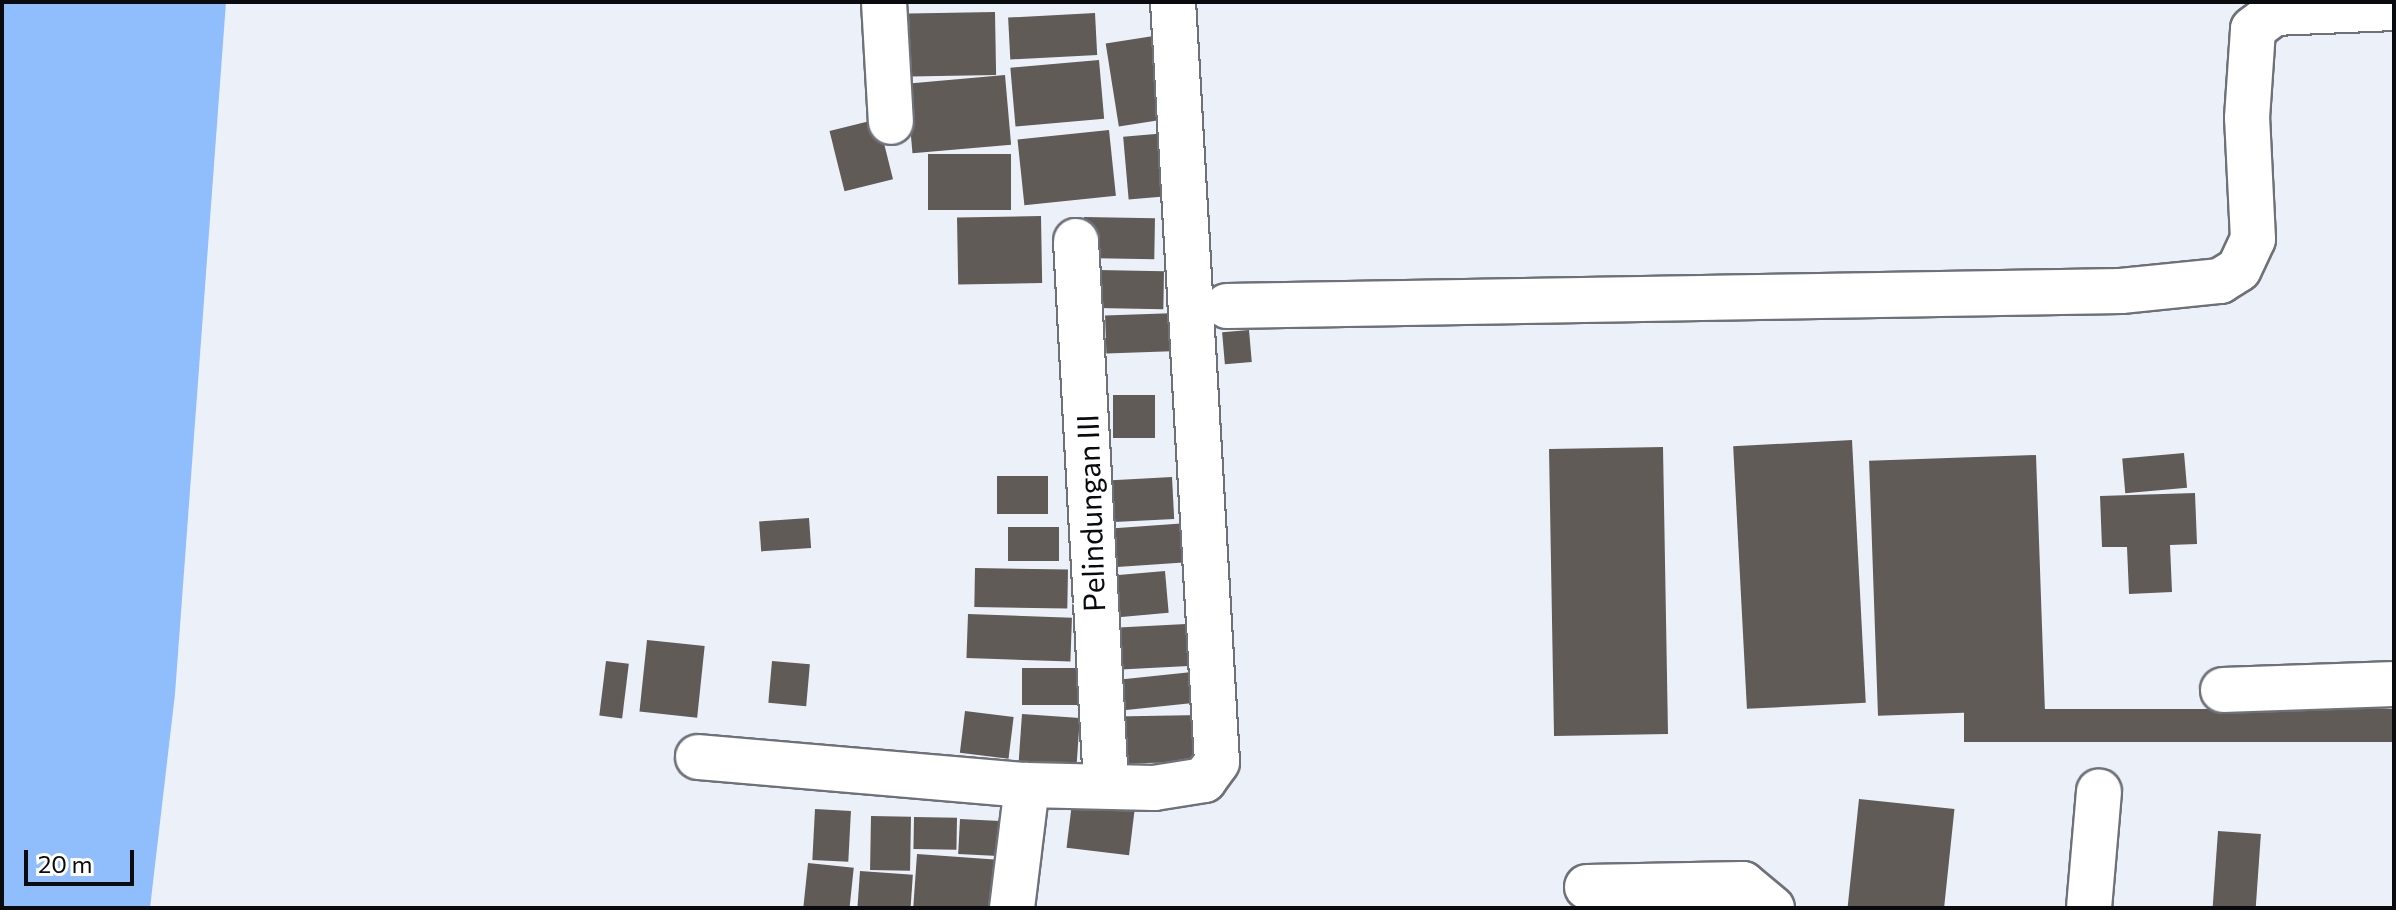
<!DOCTYPE html>
<style>
body{margin:0}
#map{position:relative;width:2396px;height:910px;overflow:hidden;background:#ecf1f9;font-family:Commissioner,sans-serif}
div>[style]{position:absolute}
.water>*{inset:0;background:#90bdfb}
.building>*{inset:0;background:#605b56;transform-origin:0 0}
.roads{filter:drop-shadow(2px 0 #6e7278) drop-shadow(-2px 0 #6e7278) drop-shadow(0 2px #6e7278) drop-shadow(0 -2px #6e7278)}
.minor>*{height:44px;margin:-22px;padding:0 22px;transform-origin:22px;border-radius:22px;background:#fff}
span{translate:-50% -50%;white-space:nowrap;text-align:center;line-height:1.15;-webkit-text-stroke:8px #fff;paint-order:stroke}
.street-label{font-size:30px;color:#0a0b0e}
.frame{position:absolute;inset:0;border:4px solid #0a0b0e;pointer-events:none}
.scale{position:absolute;left:24px;top:850px;width:110px;height:36px;box-sizing:border-box;border:4px solid #0a0b0e;border-top:0;padding-left:10px;font-size:24px;line-height:28px;white-space:nowrap;color:#0a0b0e;-webkit-text-stroke:6px #fff;paint-order:stroke}
</style>
<div id="map">
<div class="water">
<i style="clip-path:polygon(2px 2px,226px 2px,175px 694px,150px 908px,2px 908px)"></i>
</div>
<div class="building">
<i style="left:995px;top:12px;width:63px;height:86px;rotate:89deg"></i>
<i style="left:1095px;top:13px;width:42px;height:87px;rotate:87deg"></i>
<i style="left:1160px;top:35px;width:84px;height:55px;rotate:81deg"></i>
<i style="left:1099px;top:60px;width:59px;height:89px;rotate:85deg"></i>
<i style="left:1005px;top:75px;width:70px;height:99px;rotate:85deg"></i>
<i style="left:878px;top:119px;width:62px;height:50px;rotate:76deg"></i>
<i style="left:1109px;top:130px;width:66px;height:92px;rotate:84deg"></i>
<i style="left:1167px;top:133px;width:63px;height:44px;rotate:85deg"></i>
<i style="left:1011px;top:154px;width:56px;height:83px;rotate:90deg"></i>
<i style="left:1041px;top:216px;width:67px;height:84px;rotate:89deg"></i>
<i style="left:1084px;top:217px;width:71px;height:41px;rotate:1deg"></i>
<i style="left:1098px;top:270px;width:66px;height:38px;rotate:1deg"></i>
<i style="left:1177px;top:313px;width:38px;height:72px;rotate:88deg"></i>
<i style="left:1249px;top:330px;width:32px;height:27px;rotate:85deg"></i>
<i style="left:1113px;top:395px;width:42px;height:43px"></i>
<i style="left:1852px;top:440px;width:263px;height:119px;rotate:87deg"></i>
<i style="left:1663px;top:447px;width:287px;height:114px;rotate:89deg"></i>
<i style="left:2184px;top:453px;width:35px;height:62px;rotate:85deg"></i>
<i style="left:2036px;top:455px;width:255px;height:167px;rotate:88deg"></i>
<i style="left:997px;top:476px;width:51px;height:38px"></i>
<i style="left:1172px;top:477px;width:42px;height:65px;rotate:87deg"></i>
<i style="clip-path:polygon(2195px 493px,2197px 544px,2170px 545px,2172px 592px,2129px 594px,2127px 547px,2102px 547px,2100px 496px)"></i>
<i style="left:809px;top:518px;width:30px;height:50px;rotate:86deg"></i>
<i style="left:1188px;top:523px;width:39px;height:81px;rotate:86deg"></i>
<i style="left:1008px;top:527px;width:51px;height:34px"></i>
<i style="left:975px;top:568px;width:93px;height:39px;rotate:1deg"></i>
<i style="left:1165px;top:571px;width:42px;height:67px;rotate:85deg"></i>
<i style="left:968px;top:614px;width:104px;height:44px;rotate:2deg"></i>
<i style="left:1186px;top:624px;width:42px;height:77px;rotate:87deg"></i>
<i style="left:647px;top:640px;width:58px;height:72px;rotate:6deg"></i>
<i style="left:606px;top:661px;width:23px;height:55px;rotate:7deg"></i>
<i style="left:772px;top:661px;width:38px;height:42px;rotate:5deg"></i>
<i style="left:1022px;top:668px;width:57px;height:37px"></i>
<i style="left:1192px;top:672px;width:31px;height:79px;rotate:84deg"></i>
<i style="left:2394px;top:709px;width:33px;height:430px;rotate:90deg"></i>
<i style="left:965px;top:711px;width:49px;height:42px;rotate:7deg"></i>
<i style="left:1022px;top:714px;width:58px;height:47px;rotate:4deg"></i>
<i style="left:1201px;top:715px;width:47px;height:85px;rotate:89deg"></i>
<i style="left:1859px;top:799px;width:96px;height:109px;rotate:6deg"></i>
<i style="left:1072px;top:803px;width:63px;height:45px;rotate:7deg"></i>
<i style="left:815px;top:809px;width:36px;height:51px;rotate:3deg"></i>
<i style="left:871px;top:816px;width:40px;height:54px;rotate:1deg"></i>
<i style="left:914px;top:817px;width:43px;height:32px;rotate:1deg"></i>
<i style="left:960px;top:819px;width:40px;height:35px;rotate:3deg"></i>
<i style="left:2218px;top:831px;width:43px;height:77px;rotate:4deg"></i>
<i style="left:917px;top:854px;width:81px;height:54px;rotate:4deg"></i>
<i style="left:808px;top:863px;width:46px;height:45px;rotate:6deg"></i>
<i style="left:860px;top:871px;width:53px;height:37px;rotate:4deg"></i>
</div>
<div class="roads">
<div class="minor">
<i style="left:884px;top:2px;width:120px;rotate:86.7deg"></i>
<i style="left:1076px;top:241px;width:545px;rotate:86.84deg"></i>
<i style="left:1227px;top:306px;width:894px;rotate:-0.96deg"></i>
<i style="left:2121px;top:291px;width:100px;rotate:-5.8deg"></i>
<i style="left:2220px;top:281px;width:22px;rotate:-32deg"></i>
<i style="left:2239px;top:269px;width:33px;rotate:-65deg"></i>
<i style="left:2253px;top:239px;width:121px;rotate:-92.8deg"></i>
<i style="left:2247px;top:118px;width:89px;rotate:-86.1deg"></i>
<i style="left:2253px;top:29px;width:26px;rotate:-37deg"></i>
<i style="left:2274px;top:13px;width:120px;rotate:-2.4deg"></i>
<i style="left:2223px;top:690px;width:171px;rotate:-2deg"></i>
<i style="left:698px;top:757px;width:330px;rotate:4.9deg"></i>
<i style="left:1587px;top:887px;width:156px;rotate:-1.1deg"></i>
<i style="left:1743px;top:884px;width:38px;rotate:40deg"></i>
<i style="left:1012px;top:908px;width:124px;rotate:-83deg"></i>
<i style="left:1027px;top:785px;width:127px;rotate:1.4deg"></i>
<i style="left:1154px;top:788px;width:51px;rotate:-9.1deg"></i>
<i style="left:1204px;top:780px;width:22px;rotate:-54deg"></i>
<i style="left:1217px;top:762px;width:761px;rotate:-93.31deg"></i>
<i style="left:2089px;top:908px;width:117px;rotate:-85.1deg"></i>
</div>
</div>
<div class="street-label">
<span style="left:1090px;top:513px;rotate:-92deg">Pelindungan III</span>
</div>
<div class="frame"></div>
<div class="scale">20 m</div>
</div>
